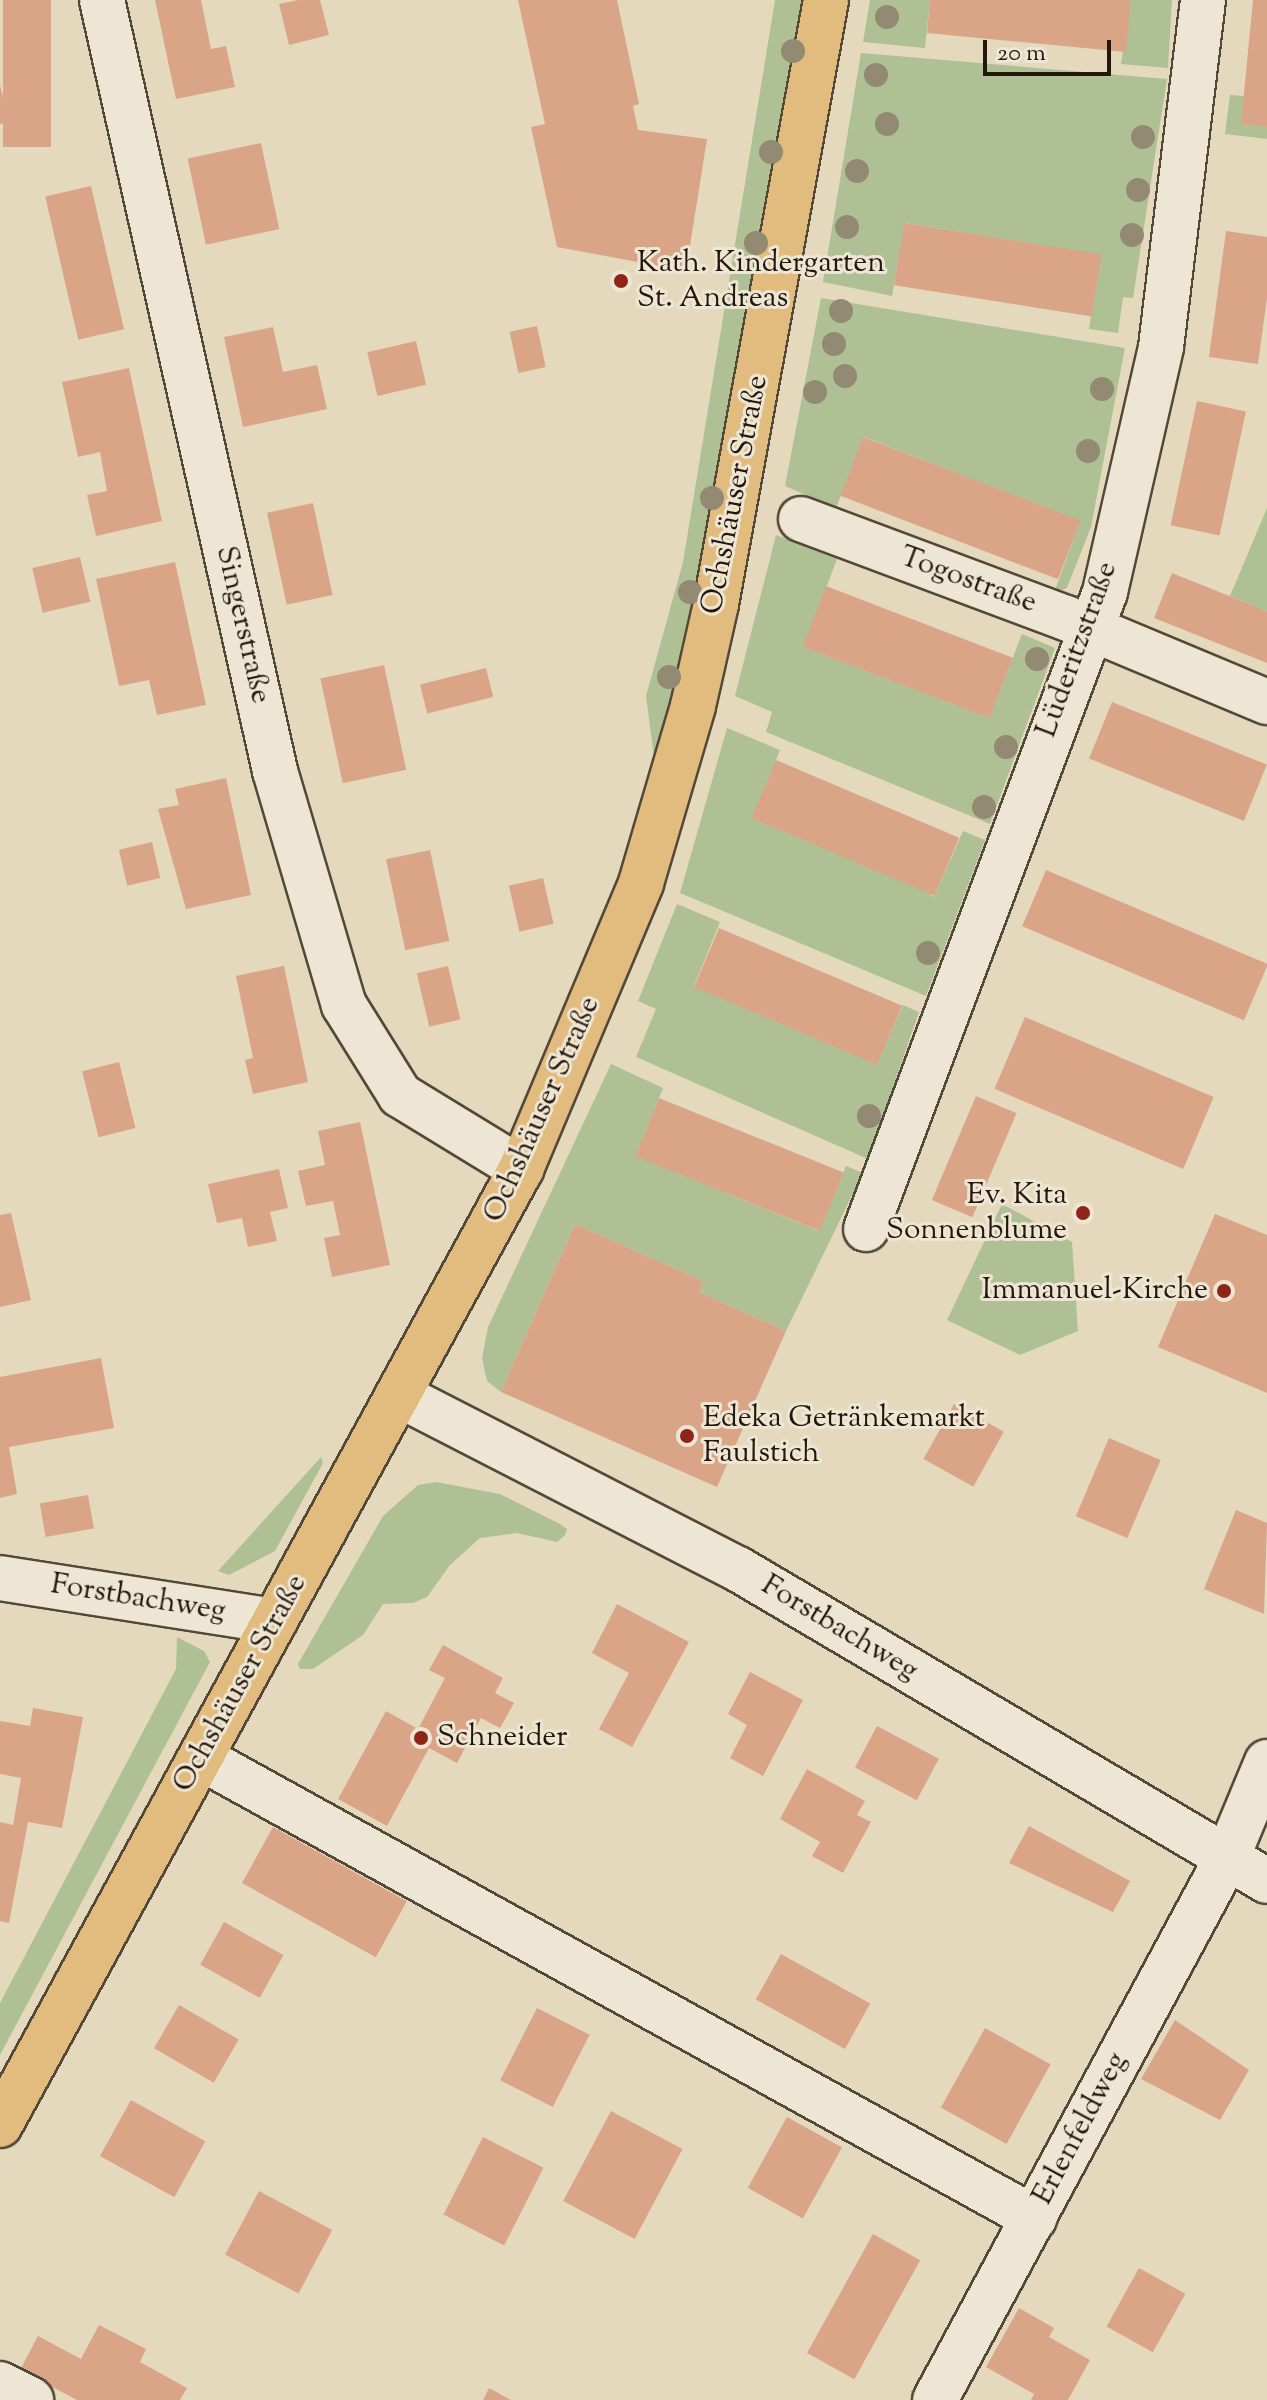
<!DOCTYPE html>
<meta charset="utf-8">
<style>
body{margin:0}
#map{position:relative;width:1267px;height:2400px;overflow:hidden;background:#e5d9bd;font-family:"Sorts Mill Goudy",serif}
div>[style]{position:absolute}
.green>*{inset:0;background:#afc095}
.building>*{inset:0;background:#daa587;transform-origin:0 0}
.roads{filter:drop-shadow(2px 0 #544838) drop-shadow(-2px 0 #544838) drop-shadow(0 2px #544838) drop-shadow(0 -2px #544838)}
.minor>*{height:44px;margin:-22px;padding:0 22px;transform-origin:22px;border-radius:22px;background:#eee6d4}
.major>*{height:44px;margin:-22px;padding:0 22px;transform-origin:22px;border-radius:22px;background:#e2bc7e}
.trees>*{width:24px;height:24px;margin:-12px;border-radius:50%;background:#928a72}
.dots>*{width:22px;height:22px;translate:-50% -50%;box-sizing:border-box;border:4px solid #eee6d4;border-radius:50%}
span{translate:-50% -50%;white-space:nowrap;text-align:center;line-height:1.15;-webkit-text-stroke:6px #eee6d4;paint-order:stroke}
.poi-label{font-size:30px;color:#24170b}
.left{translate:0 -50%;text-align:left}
.right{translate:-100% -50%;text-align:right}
.street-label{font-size:30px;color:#24170b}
.scale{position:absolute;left:983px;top:40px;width:128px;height:36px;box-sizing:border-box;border:4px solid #24170b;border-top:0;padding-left:10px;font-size:24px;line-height:28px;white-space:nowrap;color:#24170b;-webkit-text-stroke:6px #eee6d4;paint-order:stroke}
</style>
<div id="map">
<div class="green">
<i style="clip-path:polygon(775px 0,807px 0,702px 574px,655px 765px,646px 696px,683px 562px)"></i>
<i style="clip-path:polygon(870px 0,930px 0,925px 48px,863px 42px)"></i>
<i style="clip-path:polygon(1131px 0,1172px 0,1168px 68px,1121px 64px)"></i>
<i style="clip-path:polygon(861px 53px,1167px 79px,1133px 298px,1123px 297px,1118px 333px,1089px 329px,1100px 255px,905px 223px,892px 296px,823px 282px)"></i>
<i style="clip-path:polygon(1230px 95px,1244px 96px,1242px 124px,1267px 127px,1267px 139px,1225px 134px)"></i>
<i style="clip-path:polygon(821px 298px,1125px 348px,1091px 527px,1067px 588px,1054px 593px,1080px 521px,864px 437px,836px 508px,785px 486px)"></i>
<i style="clip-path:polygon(1267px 508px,1267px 611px,1230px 596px)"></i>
<i style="clip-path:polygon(776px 535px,837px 559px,804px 647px,989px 718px,1022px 634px,1055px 648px,990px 824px,766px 732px,772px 712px,735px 696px)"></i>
<i style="clip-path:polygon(727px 728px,780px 750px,776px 760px,934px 897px,963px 831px,985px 840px,926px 996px,680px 893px)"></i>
<i style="clip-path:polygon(677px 904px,720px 922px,694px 986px,877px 1064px,903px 1005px,919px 1012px,868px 1159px,636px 1057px,656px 1009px,638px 1001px)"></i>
<i style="clip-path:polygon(611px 1064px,663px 1088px,636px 1156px,819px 1231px,846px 1166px,863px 1173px,786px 1331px,699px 1292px,703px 1281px,575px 1224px,501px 1392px,487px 1381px,482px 1358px,488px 1327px)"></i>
<i style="clip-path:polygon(1002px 1204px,1072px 1242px,1078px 1331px,1020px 1355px,947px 1320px)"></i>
<i style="clip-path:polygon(321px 1457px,323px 1463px,275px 1551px,229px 1575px,218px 1571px)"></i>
<i style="clip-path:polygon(436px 1482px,500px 1494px,560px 1524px,567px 1529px,565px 1535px,557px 1542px,517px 1533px,480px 1538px,450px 1565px,427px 1597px,413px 1603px,383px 1604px,363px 1635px,313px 1669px,300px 1669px,298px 1664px,383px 1516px,418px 1485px)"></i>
<i style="clip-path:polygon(177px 1637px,204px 1651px,210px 1662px,0 2055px,0 2003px,176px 1669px)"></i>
</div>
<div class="building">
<i style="left:3px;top:0;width:48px;height:147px"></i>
<i style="clip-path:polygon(155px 0,201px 0,211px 49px,226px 46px,235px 87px,176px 99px)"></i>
<i style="clip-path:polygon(298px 0,320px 0,329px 35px,289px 45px,279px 4px)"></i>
<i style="clip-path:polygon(518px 0,617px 0,639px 104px,633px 106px,638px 130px,707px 139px,686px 271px,557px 247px,531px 127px,545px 124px)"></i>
<i style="clip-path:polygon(930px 0,1131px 0,1126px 52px,927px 33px)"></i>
<i style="clip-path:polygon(1253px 0,1267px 0,1267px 127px,1241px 124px)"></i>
<i style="clip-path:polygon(0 85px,9px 122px,0 124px)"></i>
<i style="left:261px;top:143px;width:88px;height:75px;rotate:78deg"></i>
<i style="left:91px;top:186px;width:147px;height:47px;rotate:77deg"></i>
<i style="left:904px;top:223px;width:200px;height:63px;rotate:9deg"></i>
<i style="clip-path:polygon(1226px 231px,1267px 237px,1267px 298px,1258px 364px,1209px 357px)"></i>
<i style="left:537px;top:326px;width:42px;height:28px;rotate:78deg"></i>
<i style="clip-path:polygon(273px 327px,283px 372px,317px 365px,327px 409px,243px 427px,224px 337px)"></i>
<i style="left:416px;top:341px;width:45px;height:50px;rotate:77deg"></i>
<i style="clip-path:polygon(129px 368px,162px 521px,96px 536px,87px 495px,107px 491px,100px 452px,78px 457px,62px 382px)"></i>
<i style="left:1197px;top:401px;width:50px;height:127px;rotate:12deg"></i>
<i style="left:863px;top:437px;width:233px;height:63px;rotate:21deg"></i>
<i style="left:313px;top:503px;width:94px;height:47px;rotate:78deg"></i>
<i style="left:80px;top:557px;width:46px;height:49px;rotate:77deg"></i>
<i style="clip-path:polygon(175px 562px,206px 705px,157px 715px,149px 680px,119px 686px,96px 579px)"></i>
<i style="clip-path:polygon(1172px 573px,1267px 611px,1267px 663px,1154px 618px)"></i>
<i style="left:826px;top:586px;width:200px;height:65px;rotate:21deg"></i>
<i style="left:384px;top:665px;width:107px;height:65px;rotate:78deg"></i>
<i style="left:486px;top:668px;width:30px;height:68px;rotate:76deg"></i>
<i style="left:1112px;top:702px;width:167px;height:61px;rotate:22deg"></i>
<i style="left:776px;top:760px;width:199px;height:63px;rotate:23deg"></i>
<i style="clip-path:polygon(226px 778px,251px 895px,186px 909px,158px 809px,179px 805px,175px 789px)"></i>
<i style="left:152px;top:842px;width:37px;height:34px;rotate:77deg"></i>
<i style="left:430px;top:850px;width:93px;height:45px;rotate:78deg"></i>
<i style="left:1046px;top:870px;width:241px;height:61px;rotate:23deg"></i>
<i style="left:543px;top:878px;width:47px;height:35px;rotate:77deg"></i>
<i style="left:719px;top:928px;width:199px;height:64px;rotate:23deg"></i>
<i style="clip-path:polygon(284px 966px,308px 1082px,253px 1094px,245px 1060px,253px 1058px,236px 976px)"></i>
<i style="left:448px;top:966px;width:55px;height:32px;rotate:77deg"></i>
<i style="left:1025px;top:1017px;width:205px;height:78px;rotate:23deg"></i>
<i style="left:119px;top:1062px;width:68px;height:38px;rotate:76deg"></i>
<i style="left:976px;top:1096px;width:44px;height:113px;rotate:23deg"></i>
<i style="left:659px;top:1098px;width:199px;height:63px;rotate:22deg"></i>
<i style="clip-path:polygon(360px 1122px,390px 1265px,332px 1277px,324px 1238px,340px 1235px,333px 1201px,306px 1206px,298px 1171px,325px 1165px,318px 1131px)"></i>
<i style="clip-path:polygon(279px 1169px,288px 1208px,270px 1212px,277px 1241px,248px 1247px,242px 1218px,217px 1223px,208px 1184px)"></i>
<i style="clip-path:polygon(11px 1213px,31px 1300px,0 1307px,0 1215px)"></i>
<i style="clip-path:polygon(1215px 1214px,1267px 1235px,1267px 1393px,1158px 1347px)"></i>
<i style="clip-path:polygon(575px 1224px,703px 1281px,699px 1292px,786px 1331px,717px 1487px,501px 1392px)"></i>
<i style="clip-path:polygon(101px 1358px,114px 1428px,9px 1447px,17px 1494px,0 1498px,0 1377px)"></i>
<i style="left:954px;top:1404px;width:57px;height:63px;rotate:29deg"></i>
<i style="left:1109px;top:1438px;width:56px;height:85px;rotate:23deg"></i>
<i style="left:88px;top:1495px;width:34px;height:49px;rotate:80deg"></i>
<i style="clip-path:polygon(1236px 1510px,1267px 1523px,1264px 1614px,1204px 1589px)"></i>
<i style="clip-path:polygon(617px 1604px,689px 1642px,632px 1747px,599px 1729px,629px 1673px,592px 1653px)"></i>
<i style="clip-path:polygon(443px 1645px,503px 1678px,495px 1693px,514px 1703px,500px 1728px,481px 1718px,457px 1763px,429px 1748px,387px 1826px,338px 1799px,386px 1711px,418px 1729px,445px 1678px,429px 1670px)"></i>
<i style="clip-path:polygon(750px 1672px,803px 1700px,763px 1776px,730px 1758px,747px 1725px,728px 1714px)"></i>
<i style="clip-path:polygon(33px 1708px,83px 1717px,62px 1828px,28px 1822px,9px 1923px,0 1921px,0 1822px,13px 1825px,21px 1778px,0 1774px,0 1721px,30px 1726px)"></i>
<i style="left:877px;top:1726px;width:70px;height:47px;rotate:28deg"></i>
<i style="clip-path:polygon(807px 1769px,865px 1801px,857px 1815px,871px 1822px,843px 1873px,812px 1856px,820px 1842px,780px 1819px)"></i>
<i style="clip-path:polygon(1029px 1826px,1130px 1881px,1113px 1912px,1009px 1863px)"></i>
<i style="left:273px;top:1827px;width:153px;height:64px;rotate:29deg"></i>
<i style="left:224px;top:1922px;width:68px;height:49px;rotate:29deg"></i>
<i style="left:781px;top:1954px;width:102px;height:52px;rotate:29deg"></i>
<i style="left:179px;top:2005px;width:69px;height:50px;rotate:30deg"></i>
<i style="left:537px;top:2008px;width:59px;height:81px;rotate:27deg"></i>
<i style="clip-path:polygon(1175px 2020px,1249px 2070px,1220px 2120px,1141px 2079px)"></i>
<i style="left:985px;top:2028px;width:75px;height:91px;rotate:29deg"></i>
<i style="left:131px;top:2100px;width:85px;height:64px;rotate:29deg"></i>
<i style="left:611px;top:2111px;width:81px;height:102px;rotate:28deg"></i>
<i style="left:787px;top:2117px;width:63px;height:81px;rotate:29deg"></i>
<i style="left:483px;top:2137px;width:68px;height:87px;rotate:27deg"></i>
<i style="left:259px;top:2191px;width:83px;height:72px;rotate:28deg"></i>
<i style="left:873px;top:2234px;width:54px;height:136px;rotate:29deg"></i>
<i style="left:1139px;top:2268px;width:53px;height:67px;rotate:29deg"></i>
<i style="clip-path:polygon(1019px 2308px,1054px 2328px,1049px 2337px,1090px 2360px,1068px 2400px,1031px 2400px,1034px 2394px,986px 2367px)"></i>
<i style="clip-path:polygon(99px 2325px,146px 2349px,140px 2362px,187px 2388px,180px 2400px,77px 2400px,20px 2370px,38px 2336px,81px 2359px)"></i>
<i style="clip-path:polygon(489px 2388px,511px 2400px,483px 2400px)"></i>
</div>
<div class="roads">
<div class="minor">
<i style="left:102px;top:0;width:790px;rotate:77.35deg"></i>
<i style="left:275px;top:771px;width:244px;rotate:73.6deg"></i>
<i style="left:344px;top:1005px;width:106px;rotate:58.1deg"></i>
<i style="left:400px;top:1095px;width:142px;rotate:31.4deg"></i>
<i style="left:801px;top:519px;width:283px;rotate:20.5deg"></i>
<i style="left:1066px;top:618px;width:218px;rotate:22.7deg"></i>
<i style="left:866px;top:1229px;width:680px;rotate:-69.43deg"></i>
<i style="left:1105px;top:592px;width:251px;rotate:-77.1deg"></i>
<i style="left:1161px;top:347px;width:350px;rotate:-83.1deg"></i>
<i style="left:401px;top:1396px;width:379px;rotate:27.2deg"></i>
<i style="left:738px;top:1569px;width:614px;rotate:30.53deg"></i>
<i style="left:0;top:1578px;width:278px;rotate:8.9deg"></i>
<i style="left:201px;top:1758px;width:952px;rotate:28.91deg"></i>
<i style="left:0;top:2384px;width:35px;rotate:27deg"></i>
<i style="left:935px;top:2400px;width:616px;rotate:-61.69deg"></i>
<i style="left:1227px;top:1858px;width:104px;rotate:-67.4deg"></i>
</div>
<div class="major">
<i style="left:0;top:2125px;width:1089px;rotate:-61.41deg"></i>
<i style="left:521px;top:1169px;width:310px;rotate:-67.2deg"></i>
<i style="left:641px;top:883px;width:184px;rotate:-73.6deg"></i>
<i style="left:693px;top:706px;width:105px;rotate:-77.3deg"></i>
<i style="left:716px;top:604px;width:614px;rotate:-79.68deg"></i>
</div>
</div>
<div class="trees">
<i style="left:887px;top:17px"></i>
<i style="left:793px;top:51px"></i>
<i style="left:876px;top:75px"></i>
<i style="left:887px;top:124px"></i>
<i style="left:1143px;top:137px"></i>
<i style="left:771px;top:152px"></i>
<i style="left:857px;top:171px"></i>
<i style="left:1138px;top:190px"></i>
<i style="left:847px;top:227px"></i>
<i style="left:1132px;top:235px"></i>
<i style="left:756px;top:243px"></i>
<i style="left:841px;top:311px"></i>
<i style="left:834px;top:344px"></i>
<i style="left:845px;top:376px"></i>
<i style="left:1102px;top:389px"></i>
<i style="left:815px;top:392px"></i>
<i style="left:1088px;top:451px"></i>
<i style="left:712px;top:498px"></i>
<i style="left:690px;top:592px"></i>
<i style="left:1037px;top:659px"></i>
<i style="left:669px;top:677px"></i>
<i style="left:1006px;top:747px"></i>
<i style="left:984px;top:807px"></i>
<i style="left:928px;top:953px"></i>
<i style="left:869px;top:1116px"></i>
</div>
<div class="dots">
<i style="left:621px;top:281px;background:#8f2418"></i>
<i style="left:1083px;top:1213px;background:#8f2418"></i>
<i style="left:1224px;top:1291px;background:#8f2418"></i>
<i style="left:687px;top:1436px;background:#8f2418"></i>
<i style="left:421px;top:1738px;background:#8f2418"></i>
</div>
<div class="poi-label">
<span class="left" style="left:637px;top:281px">Kath. Kindergarten<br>St. Andreas</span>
<span class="right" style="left:1067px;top:1213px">Ev. Kita<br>Sonnenblume</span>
<span class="right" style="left:1208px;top:1291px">Immanuel-Kirche</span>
<span class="left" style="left:703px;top:1436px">Edeka Getränkemarkt<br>Faulstich</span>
<span class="left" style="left:437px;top:1738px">Schneider</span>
</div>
<div class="street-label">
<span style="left:736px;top:495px;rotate:-79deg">Ochshäuser Straße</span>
<span style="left:968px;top:581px;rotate:20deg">Togostraße</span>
<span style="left:242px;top:625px;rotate:77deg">Singerstraße</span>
<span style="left:1078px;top:650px;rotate:-70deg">Lüderitzstraße</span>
<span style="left:543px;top:1110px;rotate:-66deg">Ochshäuser Straße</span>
<span style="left:138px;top:1599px;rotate:9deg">Forstbachweg</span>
<span style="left:839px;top:1629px;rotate:31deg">Forstbachweg</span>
<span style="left:241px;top:1684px;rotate:-61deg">Ochshäuser Straße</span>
<span style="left:1081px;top:2129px;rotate:-62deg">Erlenfeldweg</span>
</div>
<div class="scale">20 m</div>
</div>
